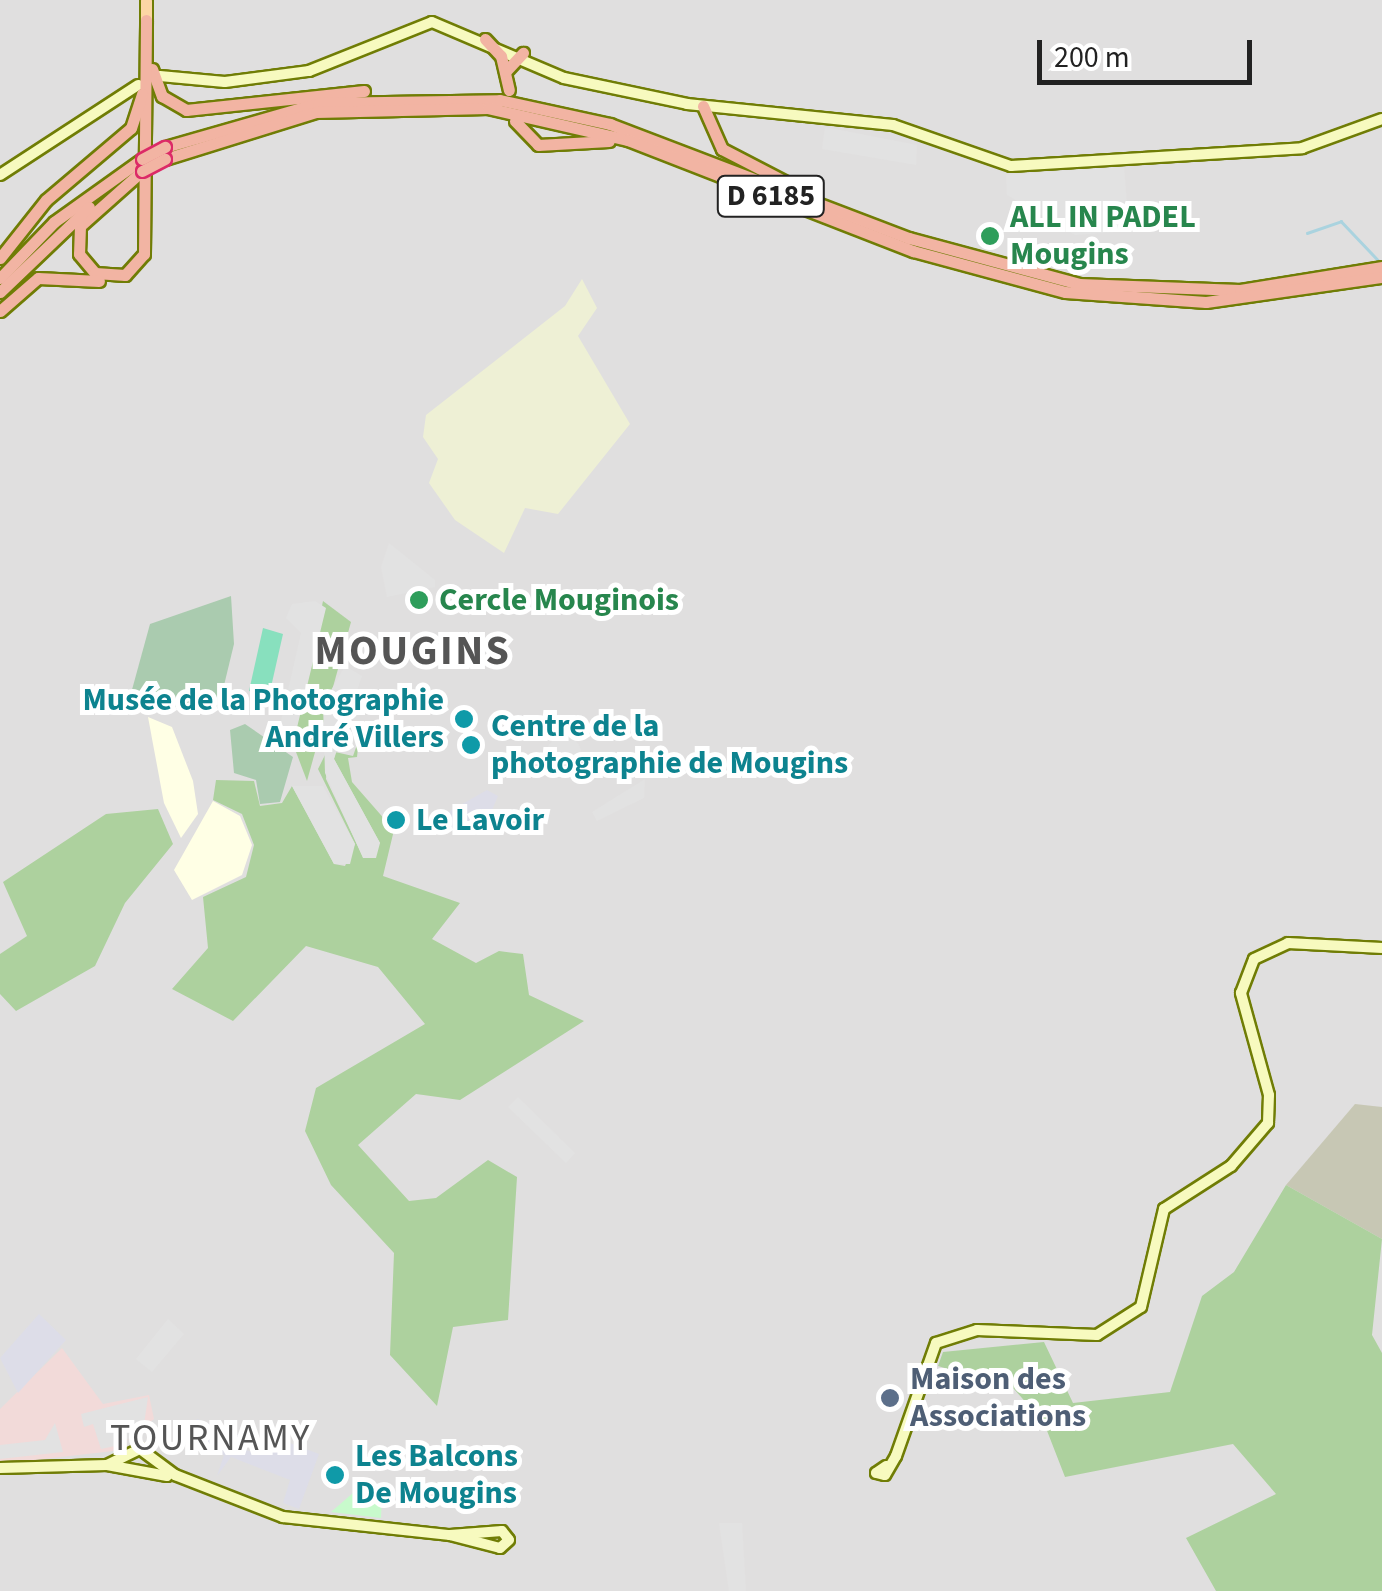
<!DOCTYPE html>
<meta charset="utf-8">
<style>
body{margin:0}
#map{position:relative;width:1382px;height:1591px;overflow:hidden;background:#f2efe9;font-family:"Source Sans 3",sans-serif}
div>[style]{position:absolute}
.residential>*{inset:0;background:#e0dfdf}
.commercial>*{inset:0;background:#f2dad9}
.education>*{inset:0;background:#ffffe5}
.construction>*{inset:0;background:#c7c7b4}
.farmland>*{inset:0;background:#eef0d5}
.forest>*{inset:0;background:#add19e}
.cemetery>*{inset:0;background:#aacbaf}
.park>*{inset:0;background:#c8facc}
.pitch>*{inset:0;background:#88e0be}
.parking>*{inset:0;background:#e2e2e2}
.round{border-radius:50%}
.plaza>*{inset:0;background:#dddde8}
.stream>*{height:2.5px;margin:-1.25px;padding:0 1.25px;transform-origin:1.25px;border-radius:1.25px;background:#aad3df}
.roads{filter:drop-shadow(2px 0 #707d05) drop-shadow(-2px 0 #707d05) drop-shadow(0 2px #707d05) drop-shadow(0 -2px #707d05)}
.secondary>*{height:10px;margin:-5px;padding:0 5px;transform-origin:5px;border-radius:5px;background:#f7fabf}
.primary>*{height:11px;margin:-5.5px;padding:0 5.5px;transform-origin:5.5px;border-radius:5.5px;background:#fcd6a4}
.trunk>*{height:11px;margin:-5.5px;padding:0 5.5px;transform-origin:5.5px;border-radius:5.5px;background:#f2b4a3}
.bridges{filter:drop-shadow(2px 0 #dc2a67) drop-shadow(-2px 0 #dc2a67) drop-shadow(0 2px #dc2a67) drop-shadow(0 -2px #dc2a67)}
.trunk-bridge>*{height:11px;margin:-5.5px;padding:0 5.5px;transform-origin:5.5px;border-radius:5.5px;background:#f2b4a3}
.dots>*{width:28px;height:28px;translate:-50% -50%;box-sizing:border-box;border:5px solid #fff;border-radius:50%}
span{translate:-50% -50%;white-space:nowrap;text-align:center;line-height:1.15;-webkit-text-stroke:10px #fff;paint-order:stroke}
.shield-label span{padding:2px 8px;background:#fff;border:2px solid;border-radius:8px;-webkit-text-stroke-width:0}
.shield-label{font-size:30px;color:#222;font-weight:700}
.leisure-label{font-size:32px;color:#27864d;font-weight:700}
.left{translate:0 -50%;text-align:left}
.culture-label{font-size:32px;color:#0d838f;font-weight:700}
.right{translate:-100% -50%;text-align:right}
.service-label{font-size:32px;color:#4e5e75;font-weight:700}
.quarter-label{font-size:38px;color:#555;letter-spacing:2.5px}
.district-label{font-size:42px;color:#555;font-weight:700;letter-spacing:2.5px}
.scale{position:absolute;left:1037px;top:40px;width:215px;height:45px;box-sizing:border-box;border:5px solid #222;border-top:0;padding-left:12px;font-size:30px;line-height:35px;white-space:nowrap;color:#222;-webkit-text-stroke:8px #fff;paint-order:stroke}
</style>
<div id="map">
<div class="residential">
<i style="clip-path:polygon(0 0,1382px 0,1382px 1591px,0 1591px)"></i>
</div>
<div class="commercial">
<i style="clip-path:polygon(62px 1348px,103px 1404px,149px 1395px,154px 1419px,113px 1451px,0 1464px,0 1409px)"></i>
</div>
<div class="education">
<i style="clip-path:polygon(148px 717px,172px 727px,193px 781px,198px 814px,181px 838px,164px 803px)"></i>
<i style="clip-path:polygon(213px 801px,240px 816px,252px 845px,242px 875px,192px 900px,174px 870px)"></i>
</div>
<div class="construction">
<i style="clip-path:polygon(1355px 1104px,1382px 1107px,1382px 1239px,1286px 1185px)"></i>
</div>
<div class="farmland">
<i style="clip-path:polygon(582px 279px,597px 308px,578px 336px,630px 424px,558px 514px,525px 508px,504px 553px,455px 520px,429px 483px,438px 459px,423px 437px,426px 415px,565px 306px)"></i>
</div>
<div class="forest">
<i style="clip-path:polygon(323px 601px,351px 622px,307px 781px,293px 744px)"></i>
<i style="clip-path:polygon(359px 739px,357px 757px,348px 758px,352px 782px,394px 830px,383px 876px,460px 903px,432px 939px,476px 963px,499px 951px,523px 954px,529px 995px,584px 1021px,460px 1100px,416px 1094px,358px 1145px,409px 1201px,436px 1198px,488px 1160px,517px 1177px,508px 1320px,453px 1327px,437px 1406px,390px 1355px,394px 1253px,331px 1185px,305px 1131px,316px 1088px,425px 1024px,378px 967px,306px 946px,233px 1021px,172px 989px,208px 948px,203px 897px,246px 877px,254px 845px,242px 814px,213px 800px,216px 780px,254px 781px,260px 806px,282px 803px,292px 786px,334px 864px,345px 866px,355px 844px,318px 769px,328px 749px,326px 779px,363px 857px,380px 843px,334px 759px,335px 752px,353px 756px)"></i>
<i style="clip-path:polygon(158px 809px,173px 844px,125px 903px,95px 966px,16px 1011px,0 994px,0 954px,27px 936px,3px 882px,106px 814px)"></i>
<i style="clip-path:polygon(1286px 1185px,1382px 1239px,1372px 1335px,1382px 1353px,1382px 1591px,1216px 1591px,1186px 1538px,1276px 1494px,1233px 1444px,1065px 1477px,1044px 1423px,1014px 1389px,938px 1366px,943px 1352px,1044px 1342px,1073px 1403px,1170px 1392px,1202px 1296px,1234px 1272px)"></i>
</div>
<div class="cemetery">
<i style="clip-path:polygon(231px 596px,234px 644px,219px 706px,150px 707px,130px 697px,150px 624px)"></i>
<i style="clip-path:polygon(245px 724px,293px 757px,280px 802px,260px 804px,256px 780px,234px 773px,230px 730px)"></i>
</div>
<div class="park">
<i style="clip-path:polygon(369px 1479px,382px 1495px,381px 1518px,331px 1512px)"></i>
</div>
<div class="pitch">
<i style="clip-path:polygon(263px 628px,283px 634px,269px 696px,249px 691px)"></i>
</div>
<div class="parking">
<i style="clip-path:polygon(825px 127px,917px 145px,916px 165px,822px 149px)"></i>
<i style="clip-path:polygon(1124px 166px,1129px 231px,1075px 235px,1007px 195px,1006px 175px)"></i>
<i style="clip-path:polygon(389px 543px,435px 580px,435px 587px,387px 597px,381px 567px)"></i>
<i style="clip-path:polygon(315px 601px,326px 608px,293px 744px,279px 730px,301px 633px,286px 618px,292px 604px)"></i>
<i style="clip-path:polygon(345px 666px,362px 676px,334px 759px,380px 843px,376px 858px,363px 858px,325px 773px,323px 704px)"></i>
<i class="round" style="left:547px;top:736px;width:34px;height:34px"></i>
<i style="clip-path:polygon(645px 779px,644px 798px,597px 821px,592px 812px)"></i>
<i style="clip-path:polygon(292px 786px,323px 786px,355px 844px,350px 864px,334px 864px)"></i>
<i style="clip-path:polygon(518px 1097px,575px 1153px,566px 1163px,508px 1107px)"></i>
<i style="clip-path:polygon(168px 1319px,184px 1334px,152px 1372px,136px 1359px)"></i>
<i style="clip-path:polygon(148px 1397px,143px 1431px,115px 1446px,101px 1449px,93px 1424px,84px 1427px,81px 1414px)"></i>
<i style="clip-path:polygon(55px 1423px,63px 1452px,0 1459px,0 1445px,45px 1440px)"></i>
<i style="clip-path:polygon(719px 1523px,742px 1523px,746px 1591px,729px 1591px)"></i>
</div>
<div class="plaza">
<i style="clip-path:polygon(487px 790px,498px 796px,483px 831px,425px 825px)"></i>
<i style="clip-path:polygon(39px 1314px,66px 1340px,18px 1393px,0 1358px)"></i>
<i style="clip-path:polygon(197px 1419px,242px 1436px,239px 1447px,254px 1453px,263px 1433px,319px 1454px,299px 1509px,283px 1503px,290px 1480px,231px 1457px,217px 1476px,224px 1455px,186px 1442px)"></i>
</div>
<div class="stream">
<i style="left:1307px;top:233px;width:36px;rotate:-19deg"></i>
<i style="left:1341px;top:221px;width:54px;rotate:46.5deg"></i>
</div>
<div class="roads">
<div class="secondary">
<i style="left:160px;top:76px;width:65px;rotate:5.3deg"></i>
<i style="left:225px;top:82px;width:85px;rotate:-7.5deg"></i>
<i style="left:309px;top:71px;width:132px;rotate:-21.7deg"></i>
<i style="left:432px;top:22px;width:143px;rotate:23deg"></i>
<i style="left:564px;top:78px;width:126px;rotate:11.9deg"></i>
<i style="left:687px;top:104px;width:207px;rotate:5.8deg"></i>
<i style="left:893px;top:125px;width:125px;rotate:19.2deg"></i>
<i style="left:1011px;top:166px;width:292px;rotate:-3.5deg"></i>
<i style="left:1302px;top:148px;width:85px;rotate:-19.9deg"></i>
<i style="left:0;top:175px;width:165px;rotate:-33.1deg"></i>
<i style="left:107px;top:1465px;width:37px;rotate:-26deg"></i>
<i style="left:140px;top:1449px;width:44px;rotate:36.6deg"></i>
<i style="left:175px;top:1475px;width:116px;rotate:21.3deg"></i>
<i style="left:283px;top:1517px;width:168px;rotate:6.2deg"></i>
<i style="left:450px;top:1535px;width:52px;rotate:-4.4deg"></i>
<i style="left:502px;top:1531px;width:11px;rotate:52deg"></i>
<i style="left:509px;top:1540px;width:12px;rotate:138deg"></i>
<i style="left:500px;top:1548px;width:52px;rotate:-165.4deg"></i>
<i style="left:886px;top:1466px;width:12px;rotate:145deg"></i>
<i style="left:876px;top:1473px;width:9px;rotate:13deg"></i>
<i style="left:885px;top:1475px;width:22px;rotate:-60deg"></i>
<i style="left:896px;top:1456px;width:120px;rotate:-70.5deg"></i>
<i style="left:936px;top:1343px;width:43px;rotate:-17.6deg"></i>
<i style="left:977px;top:1330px;width:120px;rotate:2.4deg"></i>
<i style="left:1097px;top:1335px;width:52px;rotate:-32.5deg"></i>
<i style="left:1141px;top:1307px;width:101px;rotate:-76.8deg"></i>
<i style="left:1164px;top:1209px;width:80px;rotate:-32.7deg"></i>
<i style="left:1231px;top:1166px;width:57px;rotate:-49.3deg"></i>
<i style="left:1268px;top:1123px;width:28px;rotate:-88deg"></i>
<i style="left:1269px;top:1095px;width:106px;rotate:-105.4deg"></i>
<i style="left:1241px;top:993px;width:36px;rotate:-69deg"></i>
<i style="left:1254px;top:959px;width:38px;rotate:-25deg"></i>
<i style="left:1288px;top:943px;width:94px;rotate:3deg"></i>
<i style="left:0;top:1468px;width:107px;rotate:-1.6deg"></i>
<i style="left:107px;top:1465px;width:61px;rotate:10.4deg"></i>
</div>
<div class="primary">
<i style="left:146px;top:20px;width:20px;rotate:-90deg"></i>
</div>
<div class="trunk">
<i style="left:485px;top:39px;width:23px;rotate:47deg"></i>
<i style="left:501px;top:56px;width:35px;rotate:77deg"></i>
<i style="left:152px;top:69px;width:29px;rotate:70deg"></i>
<i style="left:162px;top:96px;width:28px;rotate:30deg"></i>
<i style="left:186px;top:110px;width:179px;rotate:-6.1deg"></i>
<i style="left:506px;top:71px;width:25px;rotate:-47deg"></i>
<i style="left:703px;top:106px;width:47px;rotate:66.2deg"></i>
<i style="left:722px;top:149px;width:89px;rotate:27.4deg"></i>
<i style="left:515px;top:121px;width:33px;rotate:46deg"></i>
<i style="left:538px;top:145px;width:71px;rotate:-3.2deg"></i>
<i style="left:165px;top:147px;width:159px;rotate:-16deg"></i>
<i style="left:318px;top:103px;width:182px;rotate:-0.9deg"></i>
<i style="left:500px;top:100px;width:113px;rotate:12.3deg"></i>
<i style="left:610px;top:124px;width:320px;rotate:20.9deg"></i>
<i style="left:909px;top:238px;width:176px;rotate:15.1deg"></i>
<i style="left:1079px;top:284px;width:161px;rotate:2.1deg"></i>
<i style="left:1240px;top:290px;width:144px;rotate:-9.2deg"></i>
<i style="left:165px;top:159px;width:158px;rotate:-17.3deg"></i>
<i style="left:316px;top:112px;width:172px;rotate:-1.3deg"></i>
<i style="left:488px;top:108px;width:144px;rotate:12.9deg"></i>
<i style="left:628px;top:140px;width:306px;rotate:21.3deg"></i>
<i style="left:913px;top:251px;width:157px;rotate:15.1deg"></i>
<i style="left:1065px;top:292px;width:141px;rotate:4.1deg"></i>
<i style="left:1206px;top:302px;width:178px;rotate:-8.1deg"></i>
<i style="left:142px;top:171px;width:83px;rotate:138.4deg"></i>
<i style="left:80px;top:226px;width:28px;rotate:92deg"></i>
<i style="left:79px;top:254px;width:25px;rotate:50deg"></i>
<i style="left:95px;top:273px;width:30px;rotate:4deg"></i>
<i style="left:125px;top:275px;width:28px;rotate:-48deg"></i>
<i style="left:144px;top:254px;width:234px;rotate:-89.5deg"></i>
<i style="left:0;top:258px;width:74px;rotate:-51.6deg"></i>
<i style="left:46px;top:200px;width:111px;rotate:-40.3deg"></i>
<i style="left:131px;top:128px;width:36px;rotate:-72deg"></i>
<i style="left:0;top:278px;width:78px;rotate:-46deg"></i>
<i style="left:54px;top:222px;width:108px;rotate:-35.6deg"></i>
<i style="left:0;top:292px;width:123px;rotate:-43.7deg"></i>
<i style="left:0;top:311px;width:50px;rotate:-41deg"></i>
<i style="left:38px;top:278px;width:61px;rotate:2.8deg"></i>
</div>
</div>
<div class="bridges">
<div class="trunk-bridge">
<i style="left:142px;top:159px;width:26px;rotate:-28deg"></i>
<i style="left:142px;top:171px;width:26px;rotate:-28deg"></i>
</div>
</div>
<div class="dots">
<i style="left:990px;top:236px;background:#2e9e5b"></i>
<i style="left:419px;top:600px;background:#2e9e5b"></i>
<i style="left:464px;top:719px;background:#0f9aa8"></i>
<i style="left:471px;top:745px;background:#0f9aa8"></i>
<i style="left:396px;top:820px;background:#0f9aa8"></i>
<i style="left:890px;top:1398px;background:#5c6f8a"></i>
<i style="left:335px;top:1475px;background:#0f9aa8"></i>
</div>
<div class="shield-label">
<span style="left:771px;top:196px">D 6185</span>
</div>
<div class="leisure-label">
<span class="left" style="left:1010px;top:236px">ALL IN PADEL<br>Mougins</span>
<span class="left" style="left:439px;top:600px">Cercle Mouginois</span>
</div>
<div class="culture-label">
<span class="right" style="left:444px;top:719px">Musée de la Photographie<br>André Villers</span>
<span class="left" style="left:491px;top:745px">Centre de la<br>photographie de Mougins</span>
<span class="left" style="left:416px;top:820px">Le Lavoir</span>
<span class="left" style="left:355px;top:1475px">Les Balcons<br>De Mougins</span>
</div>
<div class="service-label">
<span class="left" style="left:910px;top:1398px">Maison des<br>Associations</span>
</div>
<div class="quarter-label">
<span style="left:211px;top:1439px">TOURNAMY</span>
</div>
<div class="district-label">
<span style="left:413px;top:651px">MOUGINS</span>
</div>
<div class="scale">200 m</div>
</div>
